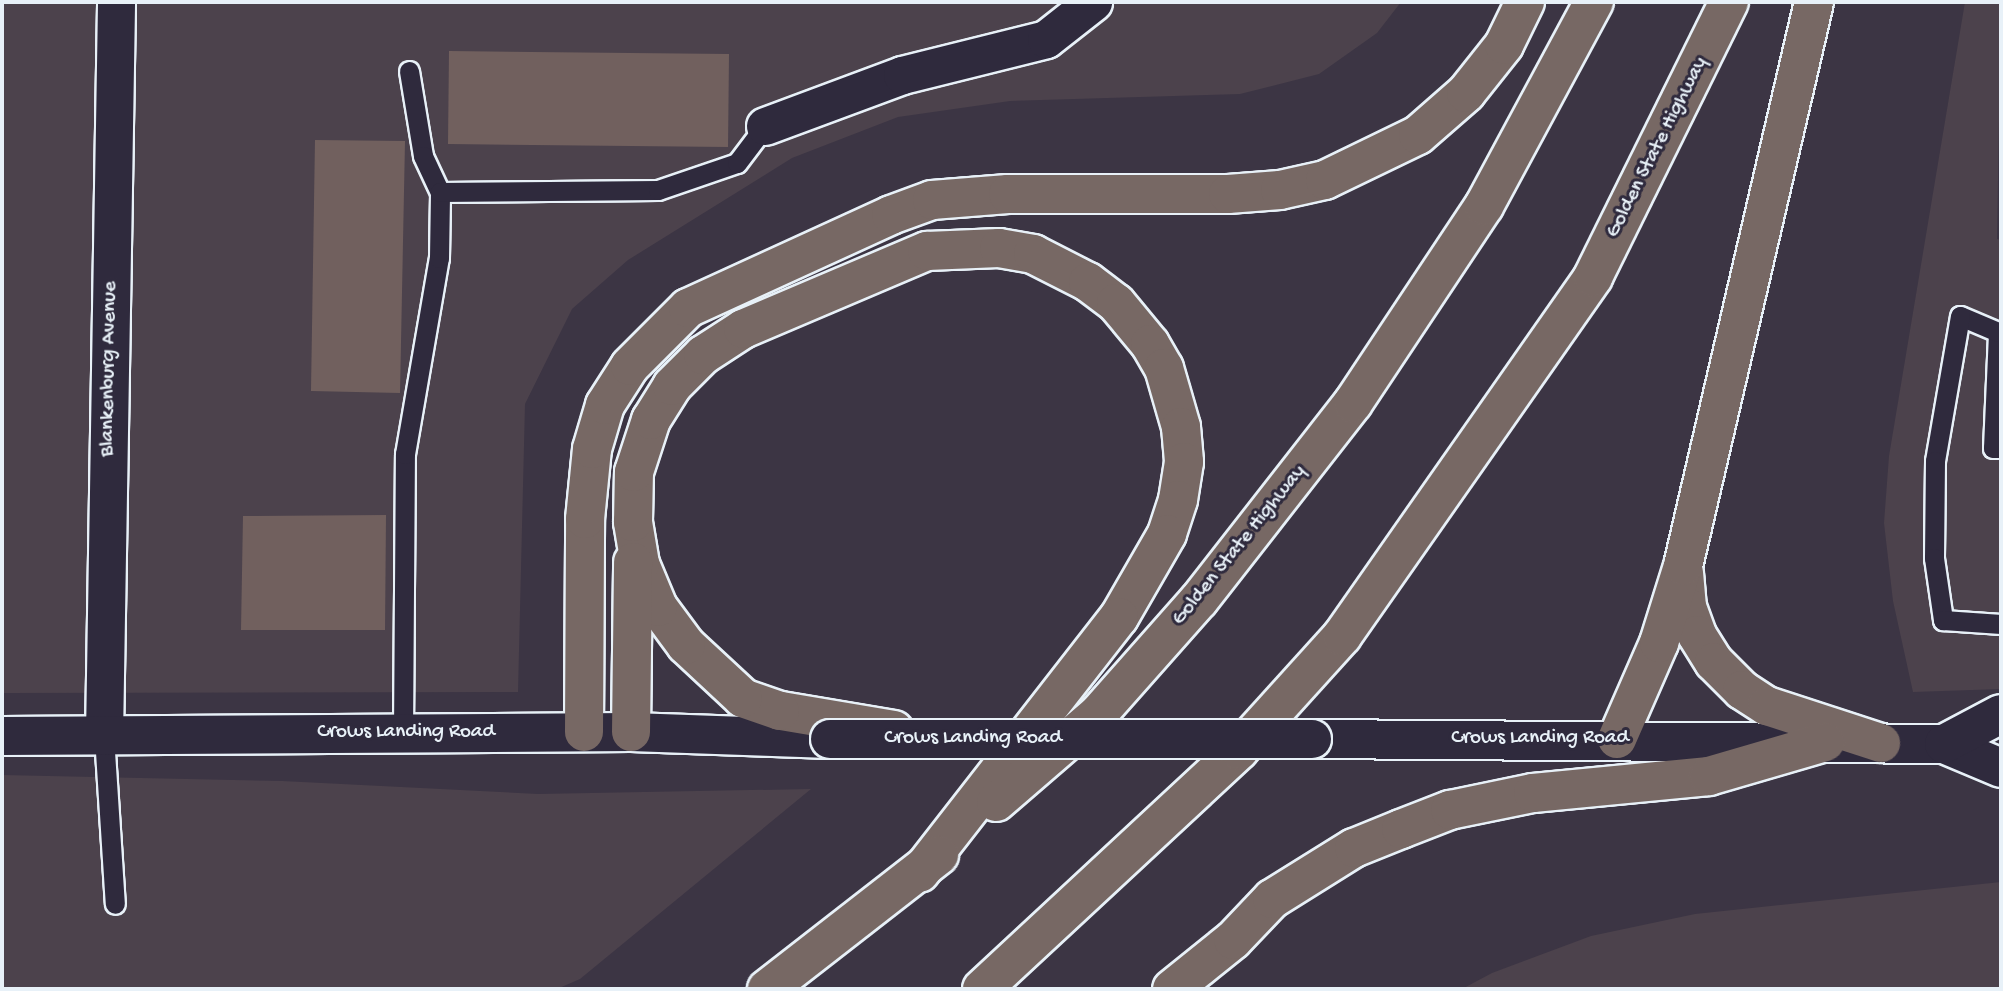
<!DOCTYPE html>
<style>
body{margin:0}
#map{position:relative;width:2003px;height:991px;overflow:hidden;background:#3c3544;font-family:"Gochi Hand",sans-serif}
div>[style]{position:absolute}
.built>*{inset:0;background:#4c424c}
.building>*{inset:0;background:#71605e}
.roads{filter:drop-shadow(2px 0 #e8f1f8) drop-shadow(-2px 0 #e8f1f8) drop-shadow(0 2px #e8f1f8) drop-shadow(0 -2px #e8f1f8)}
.lane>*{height:19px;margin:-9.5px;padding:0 9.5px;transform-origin:9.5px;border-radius:9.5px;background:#2f2a3d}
.street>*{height:37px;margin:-18.5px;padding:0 18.5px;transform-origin:18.5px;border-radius:18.5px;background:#2f2a3d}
.secondary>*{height:38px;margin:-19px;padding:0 19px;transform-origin:19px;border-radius:19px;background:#2f2a3d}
.highway>*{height:38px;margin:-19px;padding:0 19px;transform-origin:19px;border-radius:19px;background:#776864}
.bridges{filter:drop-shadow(2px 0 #e8f1f8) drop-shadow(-2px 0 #e8f1f8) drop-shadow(0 2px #e8f1f8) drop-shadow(0 -2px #e8f1f8)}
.secondary-bridge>*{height:38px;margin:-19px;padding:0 19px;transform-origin:19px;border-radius:19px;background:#2f2a3d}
span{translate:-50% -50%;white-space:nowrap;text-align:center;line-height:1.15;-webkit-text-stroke:6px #2f2a3d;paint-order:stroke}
.street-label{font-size:21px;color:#e8f1f8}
.frame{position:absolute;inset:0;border:4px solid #e8f1f8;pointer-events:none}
</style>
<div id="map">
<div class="built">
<i style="clip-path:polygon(2px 2px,1401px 2px,1377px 33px,1319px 74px,1240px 94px,1010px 101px,898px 117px,792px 158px,628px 260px,572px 309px,525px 404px,518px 692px,2px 693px)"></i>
<i style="clip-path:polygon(1965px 2px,2001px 2px,1997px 239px,2001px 240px,2001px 689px,1913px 692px,1893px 601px,1884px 523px,1889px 456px)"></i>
<i style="clip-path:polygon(2px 775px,282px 781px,538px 794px,811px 789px,580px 979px,557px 989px,2px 989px)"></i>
<i style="clip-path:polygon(2001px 882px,2001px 989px,1462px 989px,1492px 973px,1591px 936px,1695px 914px)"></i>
</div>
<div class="building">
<i style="clip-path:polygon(449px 51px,729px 54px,728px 147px,448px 144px)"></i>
<i style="clip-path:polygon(315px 140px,405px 141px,400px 393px,311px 391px)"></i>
<i style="clip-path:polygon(386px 515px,385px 630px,241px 630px,243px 516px)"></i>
</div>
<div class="roads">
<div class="lane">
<i style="left:409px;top:71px;width:86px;rotate:80.6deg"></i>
<i style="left:423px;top:156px;width:40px;rotate:65deg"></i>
<i style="left:2001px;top:448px;width:8px;rotate:180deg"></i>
<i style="left:1993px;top:448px;width:116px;rotate:-87.5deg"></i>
<i style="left:1998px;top:332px;width:41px;rotate:-157.2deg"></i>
<i style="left:1960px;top:316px;width:147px;rotate:99.8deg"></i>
<i style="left:1935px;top:461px;width:97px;rotate:90.6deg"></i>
<i style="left:1934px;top:558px;width:63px;rotate:81.7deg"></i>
<i style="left:1943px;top:620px;width:58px;rotate:3.9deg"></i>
<i style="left:403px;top:733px;width:279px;rotate:-89.6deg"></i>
<i style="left:405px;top:454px;width:199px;rotate:-80.2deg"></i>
<i style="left:439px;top:258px;width:66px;rotate:-89.1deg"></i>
<i style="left:440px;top:192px;width:218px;rotate:-0.5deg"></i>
<i style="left:658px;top:190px;width:83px;rotate:-18.9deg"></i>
<i style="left:737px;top:163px;width:46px;rotate:-52.9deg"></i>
<i style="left:104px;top:736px;width:168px;rotate:86.3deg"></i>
</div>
<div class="street">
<i style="left:765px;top:126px;width:146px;rotate:-20.4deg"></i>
<i style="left:902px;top:75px;width:148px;rotate:-14deg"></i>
<i style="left:1046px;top:39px;width:60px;rotate:-38.2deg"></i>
<i style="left:104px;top:736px;width:734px;rotate:-89.06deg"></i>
</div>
<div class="secondary">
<i style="left:2px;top:736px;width:629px;rotate:-0.36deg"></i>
<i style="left:631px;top:732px;width:199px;rotate:2deg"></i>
<i style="left:1312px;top:739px;width:632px;rotate:0.45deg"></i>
<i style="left:1944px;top:744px;width:62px;rotate:22.8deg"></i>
<i style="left:1944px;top:744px;width:64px;rotate:-27.8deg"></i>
</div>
<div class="highway">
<i style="left:1684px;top:573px;width:34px;rotate:85deg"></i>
<i style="left:1687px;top:607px;width:30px;rotate:70deg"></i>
<i style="left:1697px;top:635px;width:32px;rotate:58deg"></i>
<i style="left:1714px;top:662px;width:40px;rotate:45deg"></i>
<i style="left:1742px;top:690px;width:30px;rotate:33deg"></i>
<i style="left:1767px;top:706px;width:120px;rotate:18deg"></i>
<i style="left:894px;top:730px;width:116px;rotate:-170.5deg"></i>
<i style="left:780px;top:711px;width:39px;rotate:-161deg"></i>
<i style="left:743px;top:698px;width:78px;rotate:-137.1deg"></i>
<i style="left:686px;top:645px;width:47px;rotate:-126.4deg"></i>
<i style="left:658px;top:607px;width:47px;rotate:-112.7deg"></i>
<i style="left:640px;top:564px;width:43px;rotate:-99.5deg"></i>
<i style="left:633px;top:522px;width:50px;rotate:-88.9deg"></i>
<i style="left:634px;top:472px;width:55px;rotate:-71.9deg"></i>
<i style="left:651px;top:420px;width:40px;rotate:-58deg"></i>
<i style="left:672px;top:386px;width:44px;rotate:-45deg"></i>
<i style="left:703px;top:355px;width:48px;rotate:-33deg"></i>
<i style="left:743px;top:329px;width:200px;rotate:-23deg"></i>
<i style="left:927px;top:251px;width:72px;rotate:-2.4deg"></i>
<i style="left:999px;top:248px;width:35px;rotate:10deg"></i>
<i style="left:1033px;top:254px;width:62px;rotate:27deg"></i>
<i style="left:1088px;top:282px;width:35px;rotate:37deg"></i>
<i style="left:1116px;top:303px;width:53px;rotate:50.3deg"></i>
<i style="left:1150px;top:344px;width:28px;rotate:60deg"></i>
<i style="left:1164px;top:368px;width:61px;rotate:73.9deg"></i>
<i style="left:1181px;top:427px;width:35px;rotate:85deg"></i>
<i style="left:1184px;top:462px;width:38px;rotate:99deg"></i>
<i style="left:1178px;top:500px;width:36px;rotate:108deg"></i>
<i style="left:1167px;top:534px;width:96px;rotate:120deg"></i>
<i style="left:1119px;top:617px;width:324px;rotate:127.9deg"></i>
<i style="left:584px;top:732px;width:213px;rotate:-89.7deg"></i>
<i style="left:585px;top:519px;width:70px;rotate:-84.3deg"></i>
<i style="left:592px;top:449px;width:46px;rotate:-73.5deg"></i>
<i style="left:605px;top:405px;width:46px;rotate:-57.3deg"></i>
<i style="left:630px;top:366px;width:82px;rotate:-45deg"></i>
<i style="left:688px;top:308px;width:223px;rotate:-24.6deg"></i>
<i style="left:891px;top:215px;width:44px;rotate:-20.1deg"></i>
<i style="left:932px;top:200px;width:76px;rotate:-4.5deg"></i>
<i style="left:1008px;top:194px;width:220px"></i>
<i style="left:1228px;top:194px;width:52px;rotate:-4.4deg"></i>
<i style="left:1280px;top:190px;width:46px;rotate:-12.5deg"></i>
<i style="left:1325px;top:180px;width:103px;rotate:-25.8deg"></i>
<i style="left:1418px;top:135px;width:64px;rotate:-41.2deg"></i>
<i style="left:1466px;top:93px;width:61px;rotate:-51.6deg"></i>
<i style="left:1504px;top:45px;width:48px;rotate:-64deg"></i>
<i style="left:631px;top:732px;width:170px;rotate:-89.3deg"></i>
<i style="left:1617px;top:739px;width:105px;rotate:-66.4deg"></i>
<i style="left:1659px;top:643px;width:81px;rotate:-72.7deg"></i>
<i style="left:1683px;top:566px;width:579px;rotate:-76.92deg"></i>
<i style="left:996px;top:802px;width:135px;rotate:-40.8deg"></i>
<i style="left:1098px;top:714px;width:152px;rotate:-48.5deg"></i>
<i style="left:1199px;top:600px;width:250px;rotate:-52deg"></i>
<i style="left:1353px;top:403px;width:237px;rotate:-56.4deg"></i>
<i style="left:1484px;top:206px;width:232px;rotate:-61.7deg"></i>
<i style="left:767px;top:989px;width:218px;rotate:-37.9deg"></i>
<i style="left:982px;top:989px;width:351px;rotate:-42.9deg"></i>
<i style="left:1239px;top:750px;width:154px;rotate:-47.9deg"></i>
<i style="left:1342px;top:636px;width:438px;rotate:-55deg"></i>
<i style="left:1593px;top:277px;width:307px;rotate:-63.7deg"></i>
<i style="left:1172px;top:989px;width:78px;rotate:-38.8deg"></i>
<i style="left:1233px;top:940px;width:57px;rotate:-46.4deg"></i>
<i style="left:1272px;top:899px;width:97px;rotate:-31.9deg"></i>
<i style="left:1354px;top:848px;width:51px;rotate:-22deg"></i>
<i style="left:1401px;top:829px;width:53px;rotate:-21.2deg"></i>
<i style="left:1450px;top:810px;width:85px;rotate:-11.6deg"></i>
<i style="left:1533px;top:793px;width:177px;rotate:-5.5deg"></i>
<i style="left:1709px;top:776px;width:121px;rotate:-16.3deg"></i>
</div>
</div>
<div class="bridges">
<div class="secondary-bridge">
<i style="left:830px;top:739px;width:482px"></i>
</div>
</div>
<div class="street-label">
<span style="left:1658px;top:148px;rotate:-63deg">Golden State Highway</span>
<span style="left:110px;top:369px;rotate:-89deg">Blankenburg Avenue</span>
<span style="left:1240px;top:546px;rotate:-51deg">Golden State Highway</span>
<span style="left:406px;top:733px">Crows Landing Road</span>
<span style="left:973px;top:739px">Crows Landing Road</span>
<span style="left:1540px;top:739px">Crows Landing Road</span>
</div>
<div class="frame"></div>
</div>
